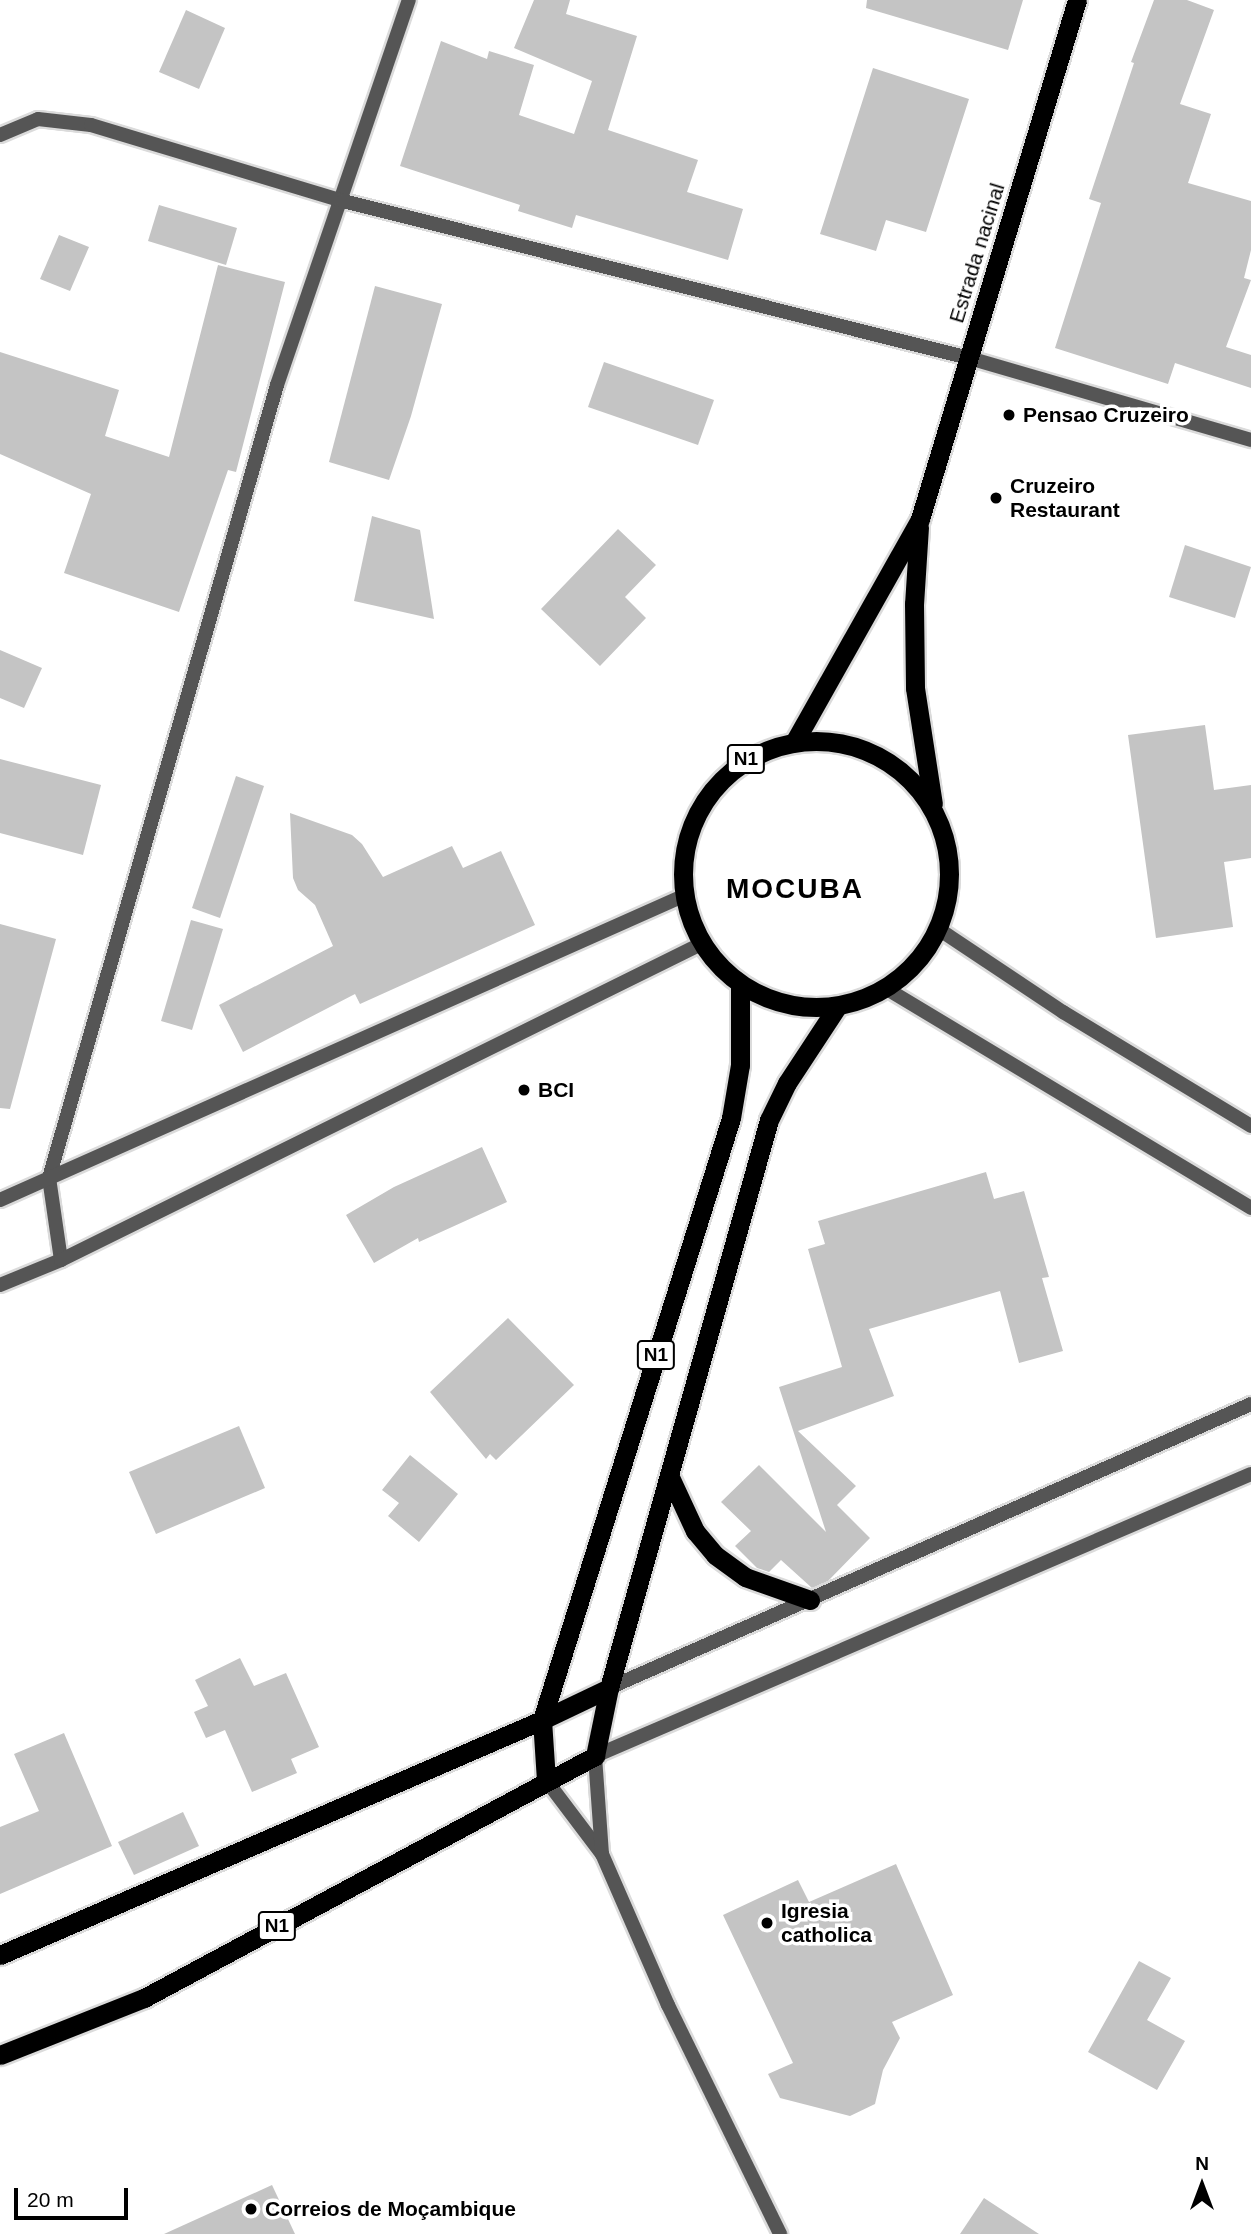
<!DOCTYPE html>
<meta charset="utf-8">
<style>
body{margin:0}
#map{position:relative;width:1251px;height:2234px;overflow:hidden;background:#fff;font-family:Arial,sans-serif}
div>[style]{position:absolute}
.building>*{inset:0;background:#c4c4c4}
.roads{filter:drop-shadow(2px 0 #dbdbdb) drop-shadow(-2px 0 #dbdbdb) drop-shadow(0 2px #dbdbdb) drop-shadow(0 -2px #dbdbdb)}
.minor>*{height:14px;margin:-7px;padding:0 7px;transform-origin:7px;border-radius:7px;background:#555}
.tertiary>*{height:14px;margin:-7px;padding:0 7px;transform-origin:7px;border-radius:7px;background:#555}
.trunk>*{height:19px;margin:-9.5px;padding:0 9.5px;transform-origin:9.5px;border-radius:9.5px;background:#000}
.trunk>.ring{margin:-9.5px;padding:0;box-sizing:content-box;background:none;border:19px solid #000;border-radius:50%}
.dots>*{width:19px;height:19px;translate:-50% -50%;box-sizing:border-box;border:4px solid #fff;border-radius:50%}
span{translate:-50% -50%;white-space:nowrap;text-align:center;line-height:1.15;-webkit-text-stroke:7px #fff;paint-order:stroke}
.shield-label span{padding:2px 5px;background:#fff;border:2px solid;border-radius:5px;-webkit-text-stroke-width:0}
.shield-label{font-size:19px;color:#000;font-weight:700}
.street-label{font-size:21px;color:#000}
.poi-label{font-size:21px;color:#000;font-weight:700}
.left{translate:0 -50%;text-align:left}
.district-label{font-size:28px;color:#000;font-weight:700;letter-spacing:2px}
.north{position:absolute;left:1167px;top:2150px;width:70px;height:70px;-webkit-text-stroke:5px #fff;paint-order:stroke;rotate:0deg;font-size:19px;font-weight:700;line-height:28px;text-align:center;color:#000}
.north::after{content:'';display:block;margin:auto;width:24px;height:32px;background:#000;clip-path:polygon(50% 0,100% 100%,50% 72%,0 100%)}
.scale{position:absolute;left:14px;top:2188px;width:114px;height:32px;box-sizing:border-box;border:4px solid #000;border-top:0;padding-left:9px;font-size:21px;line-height:24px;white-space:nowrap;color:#000;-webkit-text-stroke:5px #fff;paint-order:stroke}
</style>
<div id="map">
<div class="building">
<i style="clip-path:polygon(534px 0,570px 0,566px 14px,637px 36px,608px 130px,698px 160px,687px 192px,743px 209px,728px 260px,576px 215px,572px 228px,518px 211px,520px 205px,400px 166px,441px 41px,487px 59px,489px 51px,534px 65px,519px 115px,574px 134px,592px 81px,514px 48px)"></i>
<i style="clip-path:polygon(867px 0,1023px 0,1008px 50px,866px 8px)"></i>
<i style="clip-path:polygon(1154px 0,1187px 0,1214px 10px,1180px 104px,1211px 114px,1188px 183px,1251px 201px,1251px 250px,1244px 278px,1251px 280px,1226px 347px,1251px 355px,1251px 388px,1175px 363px,1168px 384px,1055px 348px,1101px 203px,1089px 199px,1134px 63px,1131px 62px)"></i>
<i style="clip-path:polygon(186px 10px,225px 28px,199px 89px,159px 72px)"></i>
<i style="clip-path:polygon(873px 68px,969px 99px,926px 232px,886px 220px,876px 251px,820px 234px)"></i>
<i style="clip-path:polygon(159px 205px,237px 228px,226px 265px,148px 241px)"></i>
<i style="clip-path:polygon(59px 235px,89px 247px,70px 291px,40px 279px)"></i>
<i style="clip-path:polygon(218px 265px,285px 282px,236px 472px,228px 470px,179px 612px,64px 573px,91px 494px,0 454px,0 352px,119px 390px,105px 436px,169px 457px)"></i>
<i style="clip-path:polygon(375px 286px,442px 304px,411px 416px,389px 480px,329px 462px)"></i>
<i style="clip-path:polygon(604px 362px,714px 400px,698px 445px,588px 407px)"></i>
<i style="clip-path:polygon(372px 516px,420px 530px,434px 619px,354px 601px)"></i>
<i style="clip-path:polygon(618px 529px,656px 565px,625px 597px,646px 618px,600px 666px,541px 609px)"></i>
<i style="clip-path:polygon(1185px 545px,1251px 567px,1235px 618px,1169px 597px)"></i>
<i style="clip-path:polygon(0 650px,42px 668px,24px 708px,0 698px)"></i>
<i style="clip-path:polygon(1205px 725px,1214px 790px,1251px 785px,1251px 858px,1224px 862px,1233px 927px,1156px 938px,1128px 735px)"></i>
<i style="clip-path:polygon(0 759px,101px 785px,83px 855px,0 833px)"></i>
<i style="clip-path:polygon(236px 776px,264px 786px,220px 918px,192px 908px)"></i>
<i style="clip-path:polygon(290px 813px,352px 835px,362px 844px,383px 877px,452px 846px,463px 868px,501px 851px,535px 925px,360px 1004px,355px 994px,243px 1052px,219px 1005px,333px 946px,315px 905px,298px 890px,293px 878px)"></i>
<i style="clip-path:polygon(191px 920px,223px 929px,192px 1030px,161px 1021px)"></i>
<i style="clip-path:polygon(0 924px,56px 939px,10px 1109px,0 1108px)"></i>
<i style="clip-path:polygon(482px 1147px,507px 1202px,419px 1242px,418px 1238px,374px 1263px,346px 1215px,394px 1187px)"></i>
<i style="clip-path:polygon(986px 1172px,994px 1199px,1024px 1191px,1049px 1277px,1042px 1278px,1063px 1351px,1019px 1363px,1000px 1291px,869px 1329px,894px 1396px,798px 1431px,856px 1486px,837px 1505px,870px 1538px,828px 1581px,812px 1588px,781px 1560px,769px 1572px,757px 1568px,735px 1546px,751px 1531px,721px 1502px,759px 1465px,826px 1532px,779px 1387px,842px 1367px,808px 1249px,825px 1244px,818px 1221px)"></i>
<i style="clip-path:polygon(508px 1318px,574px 1385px,496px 1460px,490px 1454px,486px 1459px,430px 1392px)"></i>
<i style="clip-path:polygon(239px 1426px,265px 1488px,156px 1534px,129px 1472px)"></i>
<i style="clip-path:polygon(410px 1455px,458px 1494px,419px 1542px,388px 1516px,399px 1503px,382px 1490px)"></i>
<i style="clip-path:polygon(240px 1658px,254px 1686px,286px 1673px,319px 1747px,291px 1759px,297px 1773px,252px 1792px,225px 1730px,206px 1738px,194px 1712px,208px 1706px,195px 1680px)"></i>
<i style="clip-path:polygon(64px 1733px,112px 1846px,0 1894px,0 1827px,39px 1811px,14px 1754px)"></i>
<i style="clip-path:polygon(183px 1812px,199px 1846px,134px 1875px,118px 1842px)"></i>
<i style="clip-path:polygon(896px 1864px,953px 1995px,892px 2022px,900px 2038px,883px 2070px,875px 2104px,850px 2116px,780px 2098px,768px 2074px,793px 2063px,723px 1915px,798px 1880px,809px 1902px)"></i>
<i style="clip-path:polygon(1139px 1961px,1171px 1978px,1147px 2020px,1185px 2041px,1157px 2090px,1088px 2052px)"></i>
<i style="clip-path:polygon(272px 2185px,295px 2234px,164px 2234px)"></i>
<i style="clip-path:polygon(984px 2198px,1039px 2234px,960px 2234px)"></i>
</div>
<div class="roads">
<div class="minor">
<i style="left:969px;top:358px;width:294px;rotate:16.2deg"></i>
<i style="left:61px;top:1260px;width:83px;rotate:-98.3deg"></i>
<i style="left:49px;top:1178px;width:825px;rotate:-73.96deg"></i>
<i style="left:277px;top:385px;width:407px;rotate:-71.1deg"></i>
</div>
<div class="tertiary">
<i style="left:0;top:135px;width:41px;rotate:-22.8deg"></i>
<i style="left:38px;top:119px;width:53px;rotate:6.5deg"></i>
<i style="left:91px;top:125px;width:263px;rotate:16.8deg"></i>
<i style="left:343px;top:201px;width:645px;rotate:14.08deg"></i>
<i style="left:940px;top:930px;width:148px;rotate:33.7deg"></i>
<i style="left:1063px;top:1012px;width:220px;rotate:31.2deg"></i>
<i style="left:887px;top:989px;width:425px;rotate:31deg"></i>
<i style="left:0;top:1200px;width:748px;rotate:-23.99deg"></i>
<i style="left:0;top:1285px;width:66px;rotate:-22.3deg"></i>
<i style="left:61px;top:1260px;width:714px;rotate:-26.28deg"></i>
<i style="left:609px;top:1688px;width:702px;rotate:-23.86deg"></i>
<i style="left:546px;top:1780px;width:93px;rotate:52.9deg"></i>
<i style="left:602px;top:1854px;width:165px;rotate:66.4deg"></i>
<i style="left:668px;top:2005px;width:255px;rotate:63.9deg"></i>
<i style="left:602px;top:1854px;width:98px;rotate:-94.1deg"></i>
<i style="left:595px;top:1756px;width:714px;rotate:-23.26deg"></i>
</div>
<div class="trunk">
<i style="left:919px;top:527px;width:77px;rotate:93.7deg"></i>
<i style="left:914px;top:604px;width:84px;rotate:89.3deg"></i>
<i style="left:915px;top:688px;width:117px;rotate:81.2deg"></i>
<i class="ring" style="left:683px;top:741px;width:247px;height:247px"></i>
<i style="left:795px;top:741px;width:255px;rotate:-60.6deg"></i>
<i style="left:920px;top:519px;width:542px;rotate:-73.17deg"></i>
<i style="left:669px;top:1475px;width:62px;rotate:65.1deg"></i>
<i style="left:695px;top:1531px;width:31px;rotate:50deg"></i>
<i style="left:715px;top:1555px;width:37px;rotate:36deg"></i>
<i style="left:745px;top:1577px;width:69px;rotate:19.5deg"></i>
<i style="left:546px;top:1780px;width:60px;rotate:-93.8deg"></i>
<i style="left:542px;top:1720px;width:631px;rotate:-72.57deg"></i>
<i style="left:731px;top:1118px;width:54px;rotate:-80.4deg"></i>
<i style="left:740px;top:1065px;width:80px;rotate:-90deg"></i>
<i style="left:0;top:1955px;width:591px;rotate:-23.44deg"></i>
<i style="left:542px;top:1720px;width:74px;rotate:-25.5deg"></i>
<i style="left:0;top:2055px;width:155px;rotate:-21.6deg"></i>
<i style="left:144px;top:1998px;width:512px;rotate:-28.22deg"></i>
<i style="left:595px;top:1756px;width:69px;rotate:-78.4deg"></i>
<i style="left:609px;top:1688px;width:590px;rotate:-74.27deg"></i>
<i style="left:769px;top:1120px;width:41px;rotate:-64.1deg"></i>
<i style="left:787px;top:1083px;width:91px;rotate:-56.7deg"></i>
</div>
</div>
<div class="dots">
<i style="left:1009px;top:415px;background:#000"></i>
<i style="left:996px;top:498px;background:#000"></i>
<i style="left:524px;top:1090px;background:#000"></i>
<i style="left:767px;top:1923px;background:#000"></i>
<i style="left:251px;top:2209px;background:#000"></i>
</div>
<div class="shield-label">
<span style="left:746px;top:759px">N1</span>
<span style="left:656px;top:1355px">N1</span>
<span style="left:277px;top:1926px">N1</span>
</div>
<div class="street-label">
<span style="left:977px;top:253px;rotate:-73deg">Estrada nacinal</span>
</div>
<div class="poi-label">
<span class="left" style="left:1023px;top:415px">Pensao Cruzeiro</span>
<span class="left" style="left:1010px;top:498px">Cruzeiro<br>Restaurant</span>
<span class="left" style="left:538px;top:1090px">BCI</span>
<span class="left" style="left:781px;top:1923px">Igresia<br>catholica</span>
<span class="left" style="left:265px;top:2209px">Correios de Moçambique</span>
</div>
<div class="district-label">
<span style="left:795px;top:889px">MOCUBA</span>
</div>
<div class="north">N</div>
<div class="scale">20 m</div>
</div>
